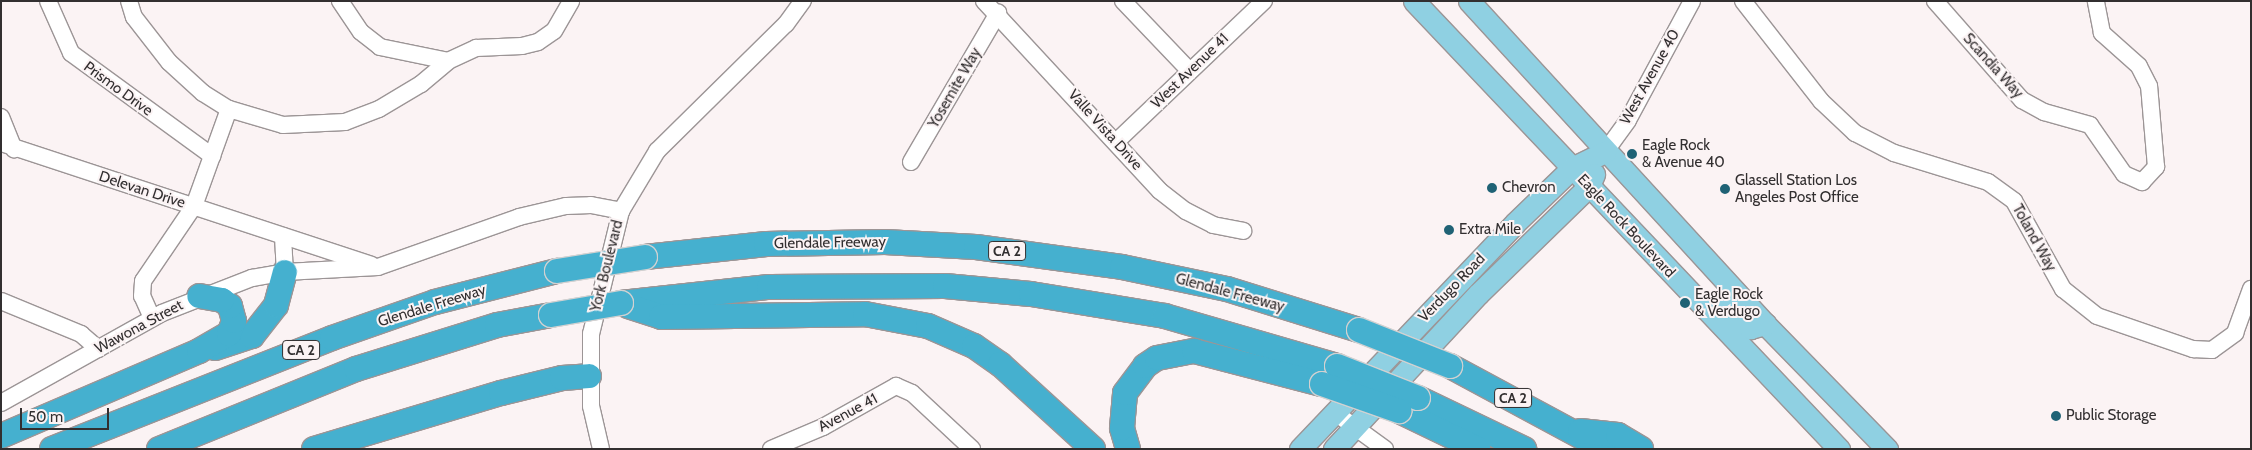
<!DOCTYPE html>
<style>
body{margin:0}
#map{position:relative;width:2252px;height:450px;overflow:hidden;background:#fbf3f4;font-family:Cabin,sans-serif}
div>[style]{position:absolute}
.roads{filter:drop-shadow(1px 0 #9c9596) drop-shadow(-1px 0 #9c9596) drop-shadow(0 1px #9c9596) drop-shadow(0 -1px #9c9596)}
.minor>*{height:16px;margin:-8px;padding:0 8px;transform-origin:8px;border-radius:8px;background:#fff}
.major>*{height:21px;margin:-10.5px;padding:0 10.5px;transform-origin:10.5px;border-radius:10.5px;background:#8fd0e2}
.highway>*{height:24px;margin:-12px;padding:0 12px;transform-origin:12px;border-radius:12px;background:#45b0cf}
.bridges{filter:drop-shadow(1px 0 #d2d1d1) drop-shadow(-1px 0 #d2d1d1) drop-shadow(0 1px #d2d1d1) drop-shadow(0 -1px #d2d1d1)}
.highway-bridge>*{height:24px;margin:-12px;padding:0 12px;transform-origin:12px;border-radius:12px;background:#45b0cf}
.dots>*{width:14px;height:14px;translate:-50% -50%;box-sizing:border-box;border:2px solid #fbf3f4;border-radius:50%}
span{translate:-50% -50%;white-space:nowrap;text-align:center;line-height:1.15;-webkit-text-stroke:4px #fbf3f4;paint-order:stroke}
.shield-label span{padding:1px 4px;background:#fbf3f4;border:1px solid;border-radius:4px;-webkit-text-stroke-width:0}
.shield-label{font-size:14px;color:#322f30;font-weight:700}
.street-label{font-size:15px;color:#322f30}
.poi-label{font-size:15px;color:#322f30}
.left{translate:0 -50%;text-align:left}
.frame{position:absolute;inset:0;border:2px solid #322f30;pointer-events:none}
.scale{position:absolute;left:20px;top:408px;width:89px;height:22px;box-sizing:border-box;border:2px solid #322f30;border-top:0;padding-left:6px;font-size:15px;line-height:18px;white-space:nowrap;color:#322f30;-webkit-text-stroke:4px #fbf3f4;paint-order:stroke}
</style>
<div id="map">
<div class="roads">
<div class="minor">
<i style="left:48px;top:1px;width:57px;rotate:66.1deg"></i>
<i style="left:71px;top:53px;width:175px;rotate:36.1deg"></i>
<i style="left:129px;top:1px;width:17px;rotate:73deg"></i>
<i style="left:134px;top:17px;width:57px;rotate:52.1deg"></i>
<i style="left:169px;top:62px;width:46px;rotate:42.4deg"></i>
<i style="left:203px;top:93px;width:31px;rotate:32deg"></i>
<i style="left:340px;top:1px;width:37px;rotate:56deg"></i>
<i style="left:361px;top:32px;width:24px;rotate:38deg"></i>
<i style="left:380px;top:47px;width:69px;rotate:11.6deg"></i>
<i style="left:984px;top:1px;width:259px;rotate:47.2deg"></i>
<i style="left:1160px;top:191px;width:33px;rotate:38deg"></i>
<i style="left:1186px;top:211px;width:30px;rotate:27deg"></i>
<i style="left:1213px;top:225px;width:31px;rotate:11deg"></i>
<i style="left:1123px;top:1px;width:95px;rotate:46.3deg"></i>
<i style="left:1743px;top:1px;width:127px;rotate:52deg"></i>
<i style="left:1821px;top:101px;width:47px;rotate:43.3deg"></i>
<i style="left:1855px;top:133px;width:44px;rotate:27.1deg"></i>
<i style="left:1894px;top:153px;width:98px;rotate:17.1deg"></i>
<i style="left:1988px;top:182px;width:32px;rotate:36deg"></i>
<i style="left:2014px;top:201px;width:101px;rotate:60.9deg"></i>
<i style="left:2063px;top:289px;width:43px;rotate:38.5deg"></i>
<i style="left:2097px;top:316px;width:102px;rotate:19deg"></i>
<i style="left:2193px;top:349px;width:19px;rotate:3deg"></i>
<i style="left:2212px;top:350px;width:29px;rotate:-36deg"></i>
<i style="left:2235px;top:333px;width:47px;rotate:-70deg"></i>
<i style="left:1935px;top:1px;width:132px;rotate:48.7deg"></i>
<i style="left:2022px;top:100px;width:25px;rotate:29deg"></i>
<i style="left:2044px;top:112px;width:48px;rotate:15.8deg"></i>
<i style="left:2090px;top:125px;width:60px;rotate:55.2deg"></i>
<i style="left:2124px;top:174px;width:20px;rotate:24deg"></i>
<i style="left:2142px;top:182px;width:21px;rotate:-47deg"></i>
<i style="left:2156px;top:167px;width:81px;rotate:-94.9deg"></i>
<i style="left:2149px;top:86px;width:22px;rotate:-117deg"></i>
<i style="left:2139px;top:66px;width:50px;rotate:-138.3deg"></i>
<i style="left:2102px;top:33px;width:33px;rotate:-101deg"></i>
<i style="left:1px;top:117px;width:35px;rotate:68deg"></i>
<i style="left:1117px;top:141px;width:203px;rotate:-43.6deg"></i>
<i style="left:1px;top:143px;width:390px;rotate:18.2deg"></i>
<i style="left:1605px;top:152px;width:39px;rotate:-54deg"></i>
<i style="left:1628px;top:120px;width:135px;rotate:-61.7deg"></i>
<i style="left:911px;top:162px;width:173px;rotate:-59.7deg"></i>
<i style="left:283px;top:236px;width:36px;rotate:87deg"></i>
<i style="left:1px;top:301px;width:87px;rotate:22.4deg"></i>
<i style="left:81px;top:334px;width:23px;rotate:41deg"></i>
<i style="left:152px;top:318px;width:24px;rotate:-114deg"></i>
<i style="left:142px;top:296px;width:15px;rotate:-86deg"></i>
<i style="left:143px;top:281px;width:91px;rotate:-55.8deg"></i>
<i style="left:194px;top:206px;width:103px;rotate:-70.2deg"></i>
<i style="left:229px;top:109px;width:56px;rotate:16.5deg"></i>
<i style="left:283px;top:125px;width:62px;rotate:-2.8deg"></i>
<i style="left:345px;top:122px;width:36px;rotate:-21deg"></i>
<i style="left:379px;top:109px;width:49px;rotate:-30.8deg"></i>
<i style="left:421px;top:84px;width:35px;rotate:-40deg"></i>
<i style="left:448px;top:61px;width:31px;rotate:-25deg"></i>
<i style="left:476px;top:48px;width:46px;rotate:-2.5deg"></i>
<i style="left:522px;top:46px;width:16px;rotate:-14deg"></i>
<i style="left:538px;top:42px;width:19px;rotate:-35deg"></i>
<i style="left:554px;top:31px;width:34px;rotate:-60deg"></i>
<i style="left:1px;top:403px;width:184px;rotate:-29.2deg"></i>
<i style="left:162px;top:313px;width:97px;rotate:-21.3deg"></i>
<i style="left:252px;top:278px;width:34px;rotate:-10deg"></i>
<i style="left:285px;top:272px;width:93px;rotate:-3.1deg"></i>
<i style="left:378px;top:267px;width:150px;rotate:-19.5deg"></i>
<i style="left:519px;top:217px;width:48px;rotate:-13.2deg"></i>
<i style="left:566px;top:206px;width:25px;rotate:-2deg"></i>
<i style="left:591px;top:205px;width:31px;rotate:11deg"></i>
<i style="left:1334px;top:412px;width:63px;rotate:36deg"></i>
<i style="left:601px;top:449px;width:44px;rotate:-103.1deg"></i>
<i style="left:591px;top:406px;width:72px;rotate:-90deg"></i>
<i style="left:591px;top:334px;width:127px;rotate:-76.3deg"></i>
<i style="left:621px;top:211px;width:70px;rotate:-59deg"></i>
<i style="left:657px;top:151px;width:181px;rotate:-44.6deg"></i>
<i style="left:786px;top:24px;width:29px;rotate:-54deg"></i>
<i style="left:771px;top:449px;width:56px;rotate:-22.9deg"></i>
<i style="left:823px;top:427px;width:84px;rotate:-29.3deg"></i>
<i style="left:896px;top:386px;width:17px;rotate:24deg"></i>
<i style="left:912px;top:393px;width:82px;rotate:43deg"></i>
</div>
<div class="major">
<i style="left:1414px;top:1px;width:618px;rotate:46.51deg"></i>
<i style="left:1469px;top:1px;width:438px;rotate:47.5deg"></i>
<i style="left:1765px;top:324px;width:175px;rotate:45.7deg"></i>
<i style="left:1704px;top:308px;width:20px;rotate:-24deg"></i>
<i style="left:1722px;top:300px;width:40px;rotate:45deg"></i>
<i style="left:1750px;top:328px;width:16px;rotate:-15deg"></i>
<i style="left:1300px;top:449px;width:312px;rotate:-46.4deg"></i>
<i style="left:1515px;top:223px;width:79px;rotate:-44deg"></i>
<i style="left:1572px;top:168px;width:37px;rotate:-26deg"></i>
<i style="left:1334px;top:449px;width:212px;rotate:-47.1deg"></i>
<i style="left:1478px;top:294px;width:155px;rotate:-44.2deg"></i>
<i style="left:1589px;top:186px;width:13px;rotate:-67deg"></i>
</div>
<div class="highway">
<i style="left:645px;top:257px;width:122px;rotate:-6.1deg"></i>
<i style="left:766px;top:244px;width:119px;rotate:-1deg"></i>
<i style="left:885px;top:242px;width:91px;rotate:3.1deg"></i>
<i style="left:976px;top:247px;width:147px;rotate:7.8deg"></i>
<i style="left:1122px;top:267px;width:107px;rotate:11.8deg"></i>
<i style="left:1227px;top:289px;width:138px;rotate:17.3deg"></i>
<i style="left:621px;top:303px;width:149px;rotate:-6.2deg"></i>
<i style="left:769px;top:287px;width:176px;rotate:-0.3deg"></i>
<i style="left:945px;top:286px;width:86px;rotate:5.3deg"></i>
<i style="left:1031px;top:294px;width:136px;rotate:9.3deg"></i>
<i style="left:1165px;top:316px;width:179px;rotate:16.2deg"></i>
<i style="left:628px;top:306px;width:35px;rotate:18deg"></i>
<i style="left:661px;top:317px;width:204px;rotate:-0.8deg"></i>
<i style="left:865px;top:314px;width:64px;rotate:10.8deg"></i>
<i style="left:928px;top:326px;width:50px;rotate:23.5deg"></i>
<i style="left:974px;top:346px;width:32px;rotate:35deg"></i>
<i style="left:1000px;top:364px;width:126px;rotate:42.4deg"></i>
<i style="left:215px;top:348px;width:39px;rotate:-18deg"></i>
<i style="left:252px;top:336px;width:39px;rotate:-52deg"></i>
<i style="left:276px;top:305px;width:34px;rotate:-75deg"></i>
<i style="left:1450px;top:366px;width:175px;rotate:28.3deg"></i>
<i style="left:1418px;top:398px;width:118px;rotate:25.7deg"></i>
<i style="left:1399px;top:411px;width:88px;rotate:25.7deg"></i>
<i style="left:1580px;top:431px;width:38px;rotate:6deg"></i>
<i style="left:1618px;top:435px;width:27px;rotate:31deg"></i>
<i style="left:1px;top:436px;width:215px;rotate:-23.2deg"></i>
<i style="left:199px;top:351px;width:34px;rotate:-30deg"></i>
<i style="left:229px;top:334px;width:14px;rotate:-69deg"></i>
<i style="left:234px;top:321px;width:16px;rotate:-105deg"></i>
<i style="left:230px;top:306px;width:10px;rotate:-143deg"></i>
<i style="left:222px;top:300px;width:23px;rotate:-170deg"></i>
<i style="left:52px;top:449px;width:301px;rotate:-21.6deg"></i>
<i style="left:332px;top:338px;width:109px;rotate:-19.3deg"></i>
<i style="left:435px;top:302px;width:126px;rotate:-14.3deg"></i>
<i style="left:159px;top:449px;width:213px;rotate:-22.1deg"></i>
<i style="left:356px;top:369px;width:148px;rotate:-17.3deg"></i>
<i style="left:497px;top:325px;width:55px;rotate:-10.5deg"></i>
<i style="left:314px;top:449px;width:195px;rotate:-16.7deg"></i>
<i style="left:501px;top:393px;width:63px;rotate:-13.8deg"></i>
<i style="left:562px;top:378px;width:27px;rotate:-4deg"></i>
<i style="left:1128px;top:449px;width:22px;rotate:-106deg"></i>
<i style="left:1122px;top:428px;width:35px;rotate:-85deg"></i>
<i style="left:1125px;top:393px;width:34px;rotate:-53deg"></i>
<i style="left:1145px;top:366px;width:14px;rotate:-34deg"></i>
<i style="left:1157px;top:358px;width:38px;rotate:-11deg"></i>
<i style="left:1194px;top:351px;width:132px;rotate:14.5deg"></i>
</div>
</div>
<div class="bridges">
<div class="highway-bridge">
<i style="left:557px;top:271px;width:89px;rotate:-9deg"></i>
<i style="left:551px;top:315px;width:71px;rotate:-9.7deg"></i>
<i style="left:1359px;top:330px;width:98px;rotate:21.6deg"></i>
<i style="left:1337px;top:366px;width:87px;rotate:21.6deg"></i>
<i style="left:1322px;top:384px;width:82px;rotate:19.3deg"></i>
</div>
</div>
<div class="dots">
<i style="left:1632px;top:154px;background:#1f6275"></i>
<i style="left:1492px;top:188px;background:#1f6275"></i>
<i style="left:1725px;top:189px;background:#1f6275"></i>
<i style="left:1449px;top:230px;background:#1f6275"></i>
<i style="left:1685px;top:303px;background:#1f6275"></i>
<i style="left:2056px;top:416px;background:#1f6275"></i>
</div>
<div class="shield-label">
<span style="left:1007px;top:251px">CA 2</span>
<span style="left:301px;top:350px">CA 2</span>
<span style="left:1513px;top:398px">CA 2</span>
</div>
<div class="street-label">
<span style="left:1993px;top:66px;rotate:48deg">Scandia Way</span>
<span style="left:1190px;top:71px;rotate:-44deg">West Avenue 41</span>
<span style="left:1650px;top:77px;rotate:-61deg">West Avenue 40</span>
<span style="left:955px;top:88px;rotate:-60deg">Yosemite Way</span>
<span style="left:118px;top:89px;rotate:36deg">Prismo Drive</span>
<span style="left:1105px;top:130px;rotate:48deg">Valle Vista Drive</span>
<span style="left:142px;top:190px;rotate:18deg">Delevan Drive</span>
<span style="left:1626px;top:226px;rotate:47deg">Eagle Rock Boulevard</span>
<span style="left:2034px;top:238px;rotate:61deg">Toland Way</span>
<span style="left:830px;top:243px;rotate:-1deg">Glendale Freeway</span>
<span style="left:607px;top:266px;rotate:-76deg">York Boulevard</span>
<span style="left:1452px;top:288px;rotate:-46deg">Verdugo Road</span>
<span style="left:1230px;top:293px;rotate:15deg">Glendale Freeway</span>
<span style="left:432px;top:306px;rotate:-17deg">Glendale Freeway</span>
<span style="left:139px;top:327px;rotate:-28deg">Wawona Street</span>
<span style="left:848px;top:413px;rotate:-28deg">Avenue 41</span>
</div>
<div class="poi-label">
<span class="left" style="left:1642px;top:154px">Eagle Rock<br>&amp; Avenue 40</span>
<span class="left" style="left:1735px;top:189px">Glassell Station Los<br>Angeles Post Office</span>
<span class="left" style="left:1502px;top:188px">Chevron</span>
<span class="left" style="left:1459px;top:230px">Extra Mile</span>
<span class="left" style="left:1695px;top:303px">Eagle Rock<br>&amp; Verdugo</span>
<span class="left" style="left:2066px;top:416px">Public Storage</span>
</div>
<div class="frame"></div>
<div class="scale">50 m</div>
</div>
